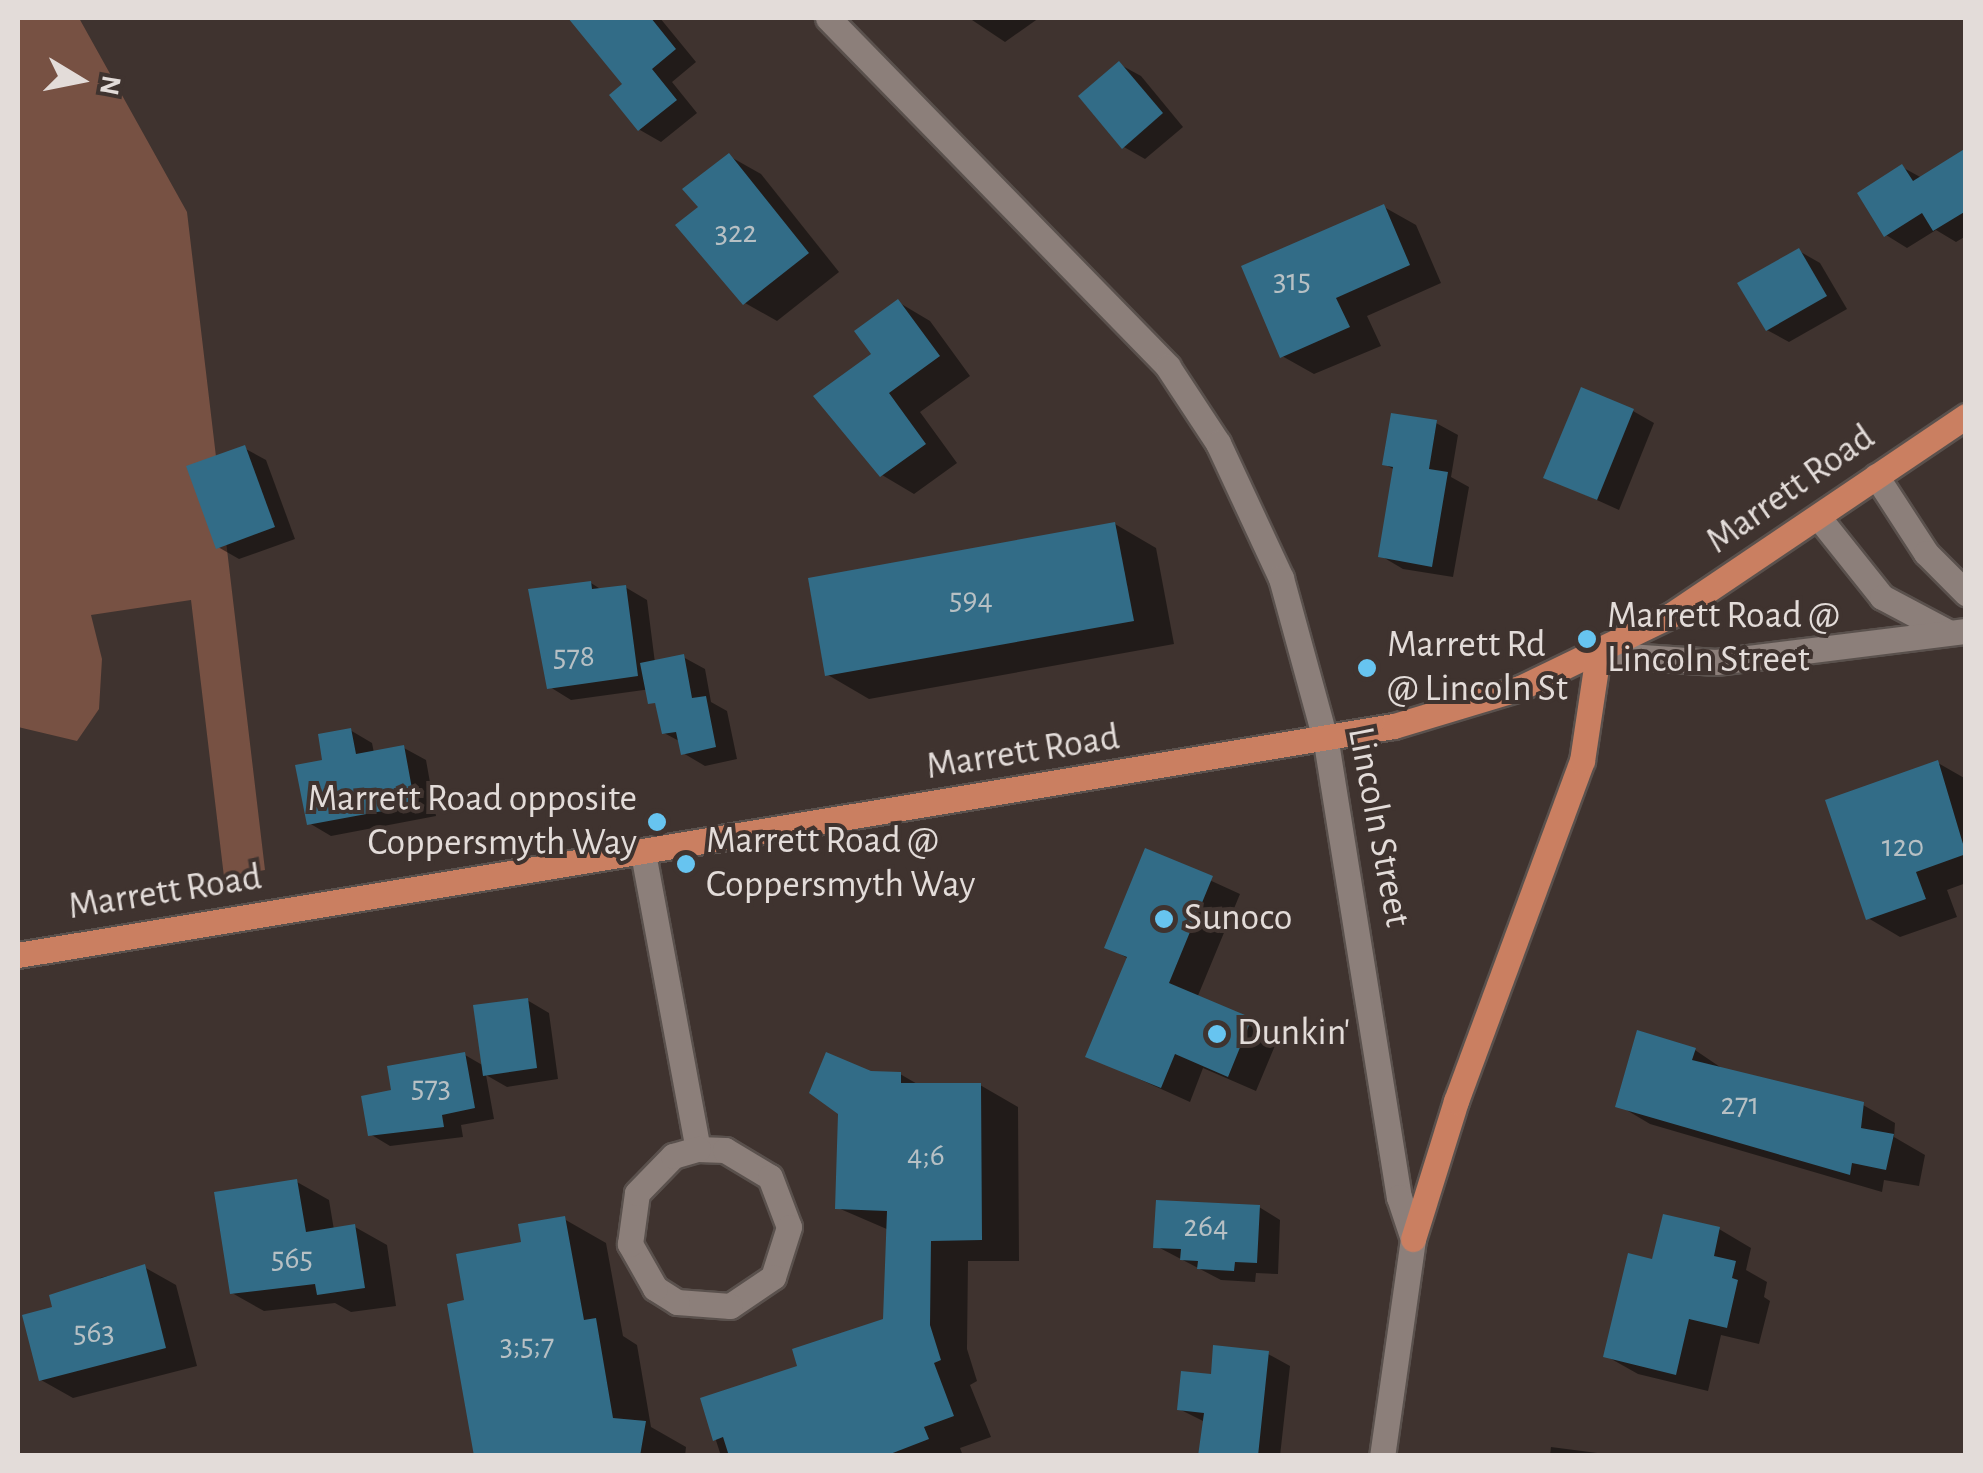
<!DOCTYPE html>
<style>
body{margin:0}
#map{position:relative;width:1983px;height:1473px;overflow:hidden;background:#3f332f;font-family:"Alegreya Sans",sans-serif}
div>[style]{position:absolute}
.green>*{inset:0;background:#775143}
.shadow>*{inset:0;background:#0007}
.building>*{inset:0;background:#326c87}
.roads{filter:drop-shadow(2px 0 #5a514d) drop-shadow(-2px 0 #5a514d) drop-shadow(0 2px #5a514d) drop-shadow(0 -2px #5a514d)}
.minor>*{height:25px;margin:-12.5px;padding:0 12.5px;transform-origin:12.5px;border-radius:12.5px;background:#8c7f7a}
.major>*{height:25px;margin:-12.5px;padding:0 12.5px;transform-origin:12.5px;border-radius:12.5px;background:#ca7f61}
.dots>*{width:28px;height:28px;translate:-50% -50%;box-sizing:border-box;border:5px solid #3f332f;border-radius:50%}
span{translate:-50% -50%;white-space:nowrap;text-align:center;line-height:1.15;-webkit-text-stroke:8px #3f332f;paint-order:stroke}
.number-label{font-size:32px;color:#b7c0c4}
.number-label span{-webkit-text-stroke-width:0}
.street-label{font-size:38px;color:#e3dcd9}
.poi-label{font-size:38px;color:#e3dcd9}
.left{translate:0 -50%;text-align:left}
.right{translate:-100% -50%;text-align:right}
.frame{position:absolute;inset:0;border:20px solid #e3dcd9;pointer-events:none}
.north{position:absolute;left:30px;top:30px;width:100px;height:100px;-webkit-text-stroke:8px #3f332f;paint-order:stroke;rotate:100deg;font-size:28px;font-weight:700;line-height:40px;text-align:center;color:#e3dcd9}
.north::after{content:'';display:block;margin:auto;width:35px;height:45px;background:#e3dcd9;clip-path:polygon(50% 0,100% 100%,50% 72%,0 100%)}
</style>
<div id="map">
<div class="green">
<i style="clip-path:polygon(18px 18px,79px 18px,187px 212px,265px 870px,224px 877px,191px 600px,91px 615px,102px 659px,99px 709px,77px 741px,18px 727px)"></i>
</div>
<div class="shadow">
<i style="clip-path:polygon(589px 18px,660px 18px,696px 62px,672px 82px,697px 113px,661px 142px,640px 130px,612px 95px,626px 84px,578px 27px)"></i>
<i style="clip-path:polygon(969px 18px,1039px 18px,1005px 42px)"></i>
<i style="clip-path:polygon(1119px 64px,1141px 76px,1183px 127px,1145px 159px,1124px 147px)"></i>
<i style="clip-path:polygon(1966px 151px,1966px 236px,1956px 242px,1936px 230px,1907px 248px,1886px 235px,1902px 167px,1922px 178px)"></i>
<i style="clip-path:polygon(729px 156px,761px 174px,839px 272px,777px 321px,745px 303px,701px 208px)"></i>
<i style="clip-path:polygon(1384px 207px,1416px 225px,1441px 283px,1367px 316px,1381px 346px,1314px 374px,1282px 356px)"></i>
<i style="clip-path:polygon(1799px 251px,1820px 263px,1847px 309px,1789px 342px,1767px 330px)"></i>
<i style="clip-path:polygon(898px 302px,930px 321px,970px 376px,920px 412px,957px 463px,914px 494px,882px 475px,874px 355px)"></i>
<i style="clip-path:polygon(1633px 411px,1654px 423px,1619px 510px,1546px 477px)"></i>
<i style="clip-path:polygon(1436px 423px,1458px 435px,1451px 477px,1469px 487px,1453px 577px,1403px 569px,1381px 556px,1395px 470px,1384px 464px)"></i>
<i style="clip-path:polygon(244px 448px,266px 460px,295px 539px,239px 559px,218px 547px)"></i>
<i style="clip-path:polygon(1115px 524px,1156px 548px,1174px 644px,869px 699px,828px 675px)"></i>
<i style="clip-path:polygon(591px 583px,602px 590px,625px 587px,647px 600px,655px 663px,683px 657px,705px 669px,711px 702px,727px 711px,737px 759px,705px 766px,683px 753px,681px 742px,664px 733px,651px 689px,571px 700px,550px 687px)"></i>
<i style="clip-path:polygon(350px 730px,372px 743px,374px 753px,404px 748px,426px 760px,436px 816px,331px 836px,309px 823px,325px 762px)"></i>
<i style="clip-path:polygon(1938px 763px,1966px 779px,1966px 883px,1947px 890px,1957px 917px,1900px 937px,1868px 918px)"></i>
<i style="clip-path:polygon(1146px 851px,1240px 894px,1197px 998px,1279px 1036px,1256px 1091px,1203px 1068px,1190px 1102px,1088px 1056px,1129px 959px,1107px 947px)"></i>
<i style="clip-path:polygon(527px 1000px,549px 1013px,558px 1079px,507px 1087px,486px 1075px,494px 1119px,461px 1125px,463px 1137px,390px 1146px,370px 1134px,394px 1092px,465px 1055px,484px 1066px)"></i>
<i style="clip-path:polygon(1695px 1050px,1726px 1071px,1863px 1105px,1895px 1123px,1894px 1137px,1925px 1155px,1919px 1186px,1884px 1180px,1882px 1192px,1650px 1124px,1618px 1105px)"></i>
<i style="clip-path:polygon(871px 1074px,900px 1074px,919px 1085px,980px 1085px,1018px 1107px,1019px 1261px,968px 1261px,967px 1349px,977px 1381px,970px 1385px,991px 1437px,960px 1448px,963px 1456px,721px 1456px,703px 1400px,800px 1368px,886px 1321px,889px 1230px,838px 1208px)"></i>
<i style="clip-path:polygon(297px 1182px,329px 1200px,334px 1230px,355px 1227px,387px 1245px,396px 1306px,351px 1312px,335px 1303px,264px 1311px,232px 1293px)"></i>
<i style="clip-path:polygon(1259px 1207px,1280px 1220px,1278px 1274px,1256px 1273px,1255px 1282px,1221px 1280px,1156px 1246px)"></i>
<i style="clip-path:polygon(564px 1219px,606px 1243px,623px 1336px,637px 1345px,651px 1427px,686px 1447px,685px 1456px,476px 1456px,466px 1302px)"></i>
<i style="clip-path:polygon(1719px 1229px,1751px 1248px,1746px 1270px,1767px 1282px,1764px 1297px,1770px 1301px,1759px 1344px,1721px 1335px,1708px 1391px,1638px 1374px,1606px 1356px,1654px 1262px)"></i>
<i style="clip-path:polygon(144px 1267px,176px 1285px,197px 1366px,73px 1398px,41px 1380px,55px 1309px,101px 1284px,100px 1278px)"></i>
<i style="clip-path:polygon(1268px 1354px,1290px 1366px,1280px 1456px,1204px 1456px,1205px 1422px,1179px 1409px,1213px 1377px)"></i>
<i style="clip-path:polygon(1551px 1447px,1605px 1454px,1607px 1456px,1550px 1456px)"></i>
</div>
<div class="building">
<i style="clip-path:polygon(568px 18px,651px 18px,676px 49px,652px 69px,677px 100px,638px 131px,609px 95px,622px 84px)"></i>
<i style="clip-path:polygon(1119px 61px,1163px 113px,1122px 149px,1078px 96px)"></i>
<i style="clip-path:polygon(1966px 148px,1966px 211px,1933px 231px,1922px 213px,1884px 237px,1857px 193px,1902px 164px,1913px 181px)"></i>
<i style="clip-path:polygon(729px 153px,809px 253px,743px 305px,675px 225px,698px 207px,682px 189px)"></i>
<i style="clip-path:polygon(1384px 204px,1410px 265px,1336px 298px,1350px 327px,1280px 358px,1241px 266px)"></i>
<i style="clip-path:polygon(1799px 248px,1827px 296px,1766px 331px,1737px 283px)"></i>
<i style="clip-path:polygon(898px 299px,940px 356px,889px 393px,926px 444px,880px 477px,813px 396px,871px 354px,854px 331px)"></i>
<i style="clip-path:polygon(1581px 387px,1634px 409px,1597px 500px,1543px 478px)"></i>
<i style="clip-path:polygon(1391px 413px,1437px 420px,1429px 469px,1448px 472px,1432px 567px,1378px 557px,1393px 467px,1382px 465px)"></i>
<i style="clip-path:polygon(245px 445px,275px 527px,216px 549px,186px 466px)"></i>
<i style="clip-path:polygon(1115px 522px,1134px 621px,825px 676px,808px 578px)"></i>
<i style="clip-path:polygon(591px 581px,592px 589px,626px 585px,638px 676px,547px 689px,528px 589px)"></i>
<i style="clip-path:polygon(684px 654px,692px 698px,706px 696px,716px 747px,681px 755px,676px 732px,662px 734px,655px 703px,648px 704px,640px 663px)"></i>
<i style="clip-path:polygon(351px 728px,356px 754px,404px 745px,415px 805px,307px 825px,295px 765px,322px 760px,318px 734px)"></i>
<i style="clip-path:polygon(1938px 760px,1966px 854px,1916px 872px,1926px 899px,1866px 920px,1825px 800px)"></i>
<i style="clip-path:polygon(1145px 848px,1213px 876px,1169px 983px,1252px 1018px,1228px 1077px,1175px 1054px,1161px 1088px,1085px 1057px,1127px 957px,1104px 948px)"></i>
<i style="clip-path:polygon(528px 998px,537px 1068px,483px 1076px,473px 1005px)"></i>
<i style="clip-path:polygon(1637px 1030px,1696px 1048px,1692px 1060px,1864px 1102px,1861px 1128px,1894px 1134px,1886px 1170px,1852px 1163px,1850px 1175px,1615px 1107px)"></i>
<i style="clip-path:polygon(465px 1052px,475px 1108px,442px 1115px,444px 1127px,368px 1136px,361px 1096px,391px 1090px,387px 1066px)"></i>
<i style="clip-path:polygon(826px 1052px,871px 1071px,901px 1072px,901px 1083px,981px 1083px,982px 1240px,931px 1241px,930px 1325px,941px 1360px,934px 1363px,954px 1416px,924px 1427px,929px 1439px,885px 1456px,729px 1456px,723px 1437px,713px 1441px,700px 1398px,797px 1366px,792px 1349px,883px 1319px,887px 1211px,835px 1209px,838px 1114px,809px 1093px)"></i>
<i style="clip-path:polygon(297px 1179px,306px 1232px,355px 1224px,365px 1288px,317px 1295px,315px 1284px,230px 1294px,214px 1192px)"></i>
<i style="clip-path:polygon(1156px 1200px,1260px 1205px,1257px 1263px,1235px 1262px,1234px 1271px,1197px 1269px,1198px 1261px,1180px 1260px,1181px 1249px,1153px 1248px)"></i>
<i style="clip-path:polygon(1663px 1214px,1720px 1227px,1714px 1256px,1736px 1261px,1732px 1278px,1738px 1280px,1727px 1328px,1689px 1319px,1676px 1375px,1603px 1357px,1628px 1253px,1652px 1259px)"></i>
<i style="clip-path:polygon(565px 1216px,584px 1320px,596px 1318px,613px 1418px,646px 1421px,640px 1456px,474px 1456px,447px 1304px,464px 1300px,456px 1254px,521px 1242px,518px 1224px)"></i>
<i style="clip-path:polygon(145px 1264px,166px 1348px,39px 1381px,22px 1315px,52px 1307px,49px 1295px)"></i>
<i style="clip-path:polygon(1213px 1345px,1269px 1351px,1258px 1456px,1198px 1456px,1204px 1413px,1177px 1410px,1181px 1371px,1211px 1374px)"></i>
</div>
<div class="roads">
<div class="minor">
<i style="left:828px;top:18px;width:487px;rotate:45.7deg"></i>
<i style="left:1168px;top:367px;width:91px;rotate:56.7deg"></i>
<i style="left:1218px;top:443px;width:149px;rotate:65deg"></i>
<i style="left:1281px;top:578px;width:170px;rotate:74.7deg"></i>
<i style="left:1326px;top:742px;width:461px;rotate:80.9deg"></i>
<i style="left:1399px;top:1197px;width:44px;rotate:71.6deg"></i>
<i style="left:1413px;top:1239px;width:219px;rotate:98.1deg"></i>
<i style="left:1876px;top:476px;width:92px;rotate:57deg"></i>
<i style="left:1926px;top:553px;width:57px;rotate:45deg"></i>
<i style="left:1819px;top:518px;width:101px;rotate:51.4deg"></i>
<i style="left:1882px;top:597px;width:72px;rotate:28deg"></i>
<i style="left:1598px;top:654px;width:118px;rotate:3.9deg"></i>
<i style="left:1716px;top:662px;width:252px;rotate:-7.1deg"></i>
<i style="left:643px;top:853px;width:301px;rotate:79.5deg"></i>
<i style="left:698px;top:1149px;width:27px;rotate:2deg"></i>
<i style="left:725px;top:1150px;width:52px;rotate:31deg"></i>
<i style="left:770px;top:1177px;width:53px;rotate:69.2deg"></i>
<i style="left:789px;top:1227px;width:52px;rotate:107.7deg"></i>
<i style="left:773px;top:1277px;width:52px;rotate:146deg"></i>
<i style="left:730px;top:1306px;width:53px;rotate:-175.7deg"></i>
<i style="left:677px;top:1302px;width:26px;rotate:-148deg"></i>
<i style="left:655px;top:1288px;width:51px;rotate:-119.6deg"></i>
<i style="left:630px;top:1244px;width:51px;rotate:-82.2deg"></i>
<i style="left:637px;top:1193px;width:52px;rotate:-45.8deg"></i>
<i style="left:673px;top:1156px;width:26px;rotate:-16deg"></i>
</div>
<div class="major">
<i style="left:18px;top:955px;width:1395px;rotate:-9.45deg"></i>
<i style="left:1394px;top:726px;width:132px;rotate:-16.8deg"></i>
<i style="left:1520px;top:688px;width:168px;rotate:-25.8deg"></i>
<i style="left:1671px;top:615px;width:356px;rotate:-34deg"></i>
<i style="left:1413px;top:1239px;width:145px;rotate:-72.7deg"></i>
<i style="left:1456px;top:1101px;width:363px;rotate:-69.7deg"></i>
<i style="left:1582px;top:761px;width:108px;rotate:-81.5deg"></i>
</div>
</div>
<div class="dots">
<i style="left:1587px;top:639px;background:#67c4f0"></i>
<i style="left:1367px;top:668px;background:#67c4f0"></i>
<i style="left:657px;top:822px;background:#67c4f0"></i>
<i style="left:686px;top:864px;background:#67c4f0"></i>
<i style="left:1164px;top:919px;background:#67c4f0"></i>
<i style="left:1217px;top:1034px;background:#67c4f0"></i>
</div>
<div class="number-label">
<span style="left:736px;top:232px">322</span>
<span style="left:1292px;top:280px">315</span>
<span style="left:971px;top:599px">594</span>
<span style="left:574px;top:656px">578</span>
<span style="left:1903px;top:846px">120</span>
<span style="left:431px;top:1087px">573</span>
<span style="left:1740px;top:1104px">271</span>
<span style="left:926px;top:1155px">4;6</span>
<span style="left:1206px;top:1226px">264</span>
<span style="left:292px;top:1258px">565</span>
<span style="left:94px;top:1332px">563</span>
<span style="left:527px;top:1345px">3;5;7</span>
</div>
<div class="street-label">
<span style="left:1791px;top:490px;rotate:-35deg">Marrett Road</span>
<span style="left:1023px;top:753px;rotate:-9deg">Marrett Road</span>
<span style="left:1378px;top:827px;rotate:79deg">Lincoln Street</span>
<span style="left:165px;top:893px;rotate:-9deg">Marrett Road</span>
</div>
<div class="poi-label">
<span class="left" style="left:1607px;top:639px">Marrett Road @<br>Lincoln Street</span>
<span class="left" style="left:1387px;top:668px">Marrett Rd<br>@ Lincoln St</span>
<span class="right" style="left:637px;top:822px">Marrett Road opposite<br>Coppersmyth Way</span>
<span class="left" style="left:706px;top:864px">Marrett Road @<br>Coppersmyth Way</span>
<span class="left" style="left:1184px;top:919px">Sunoco</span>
<span class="left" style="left:1237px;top:1034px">Dunkin'</span>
</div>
<div class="frame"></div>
<div class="north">N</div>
</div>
